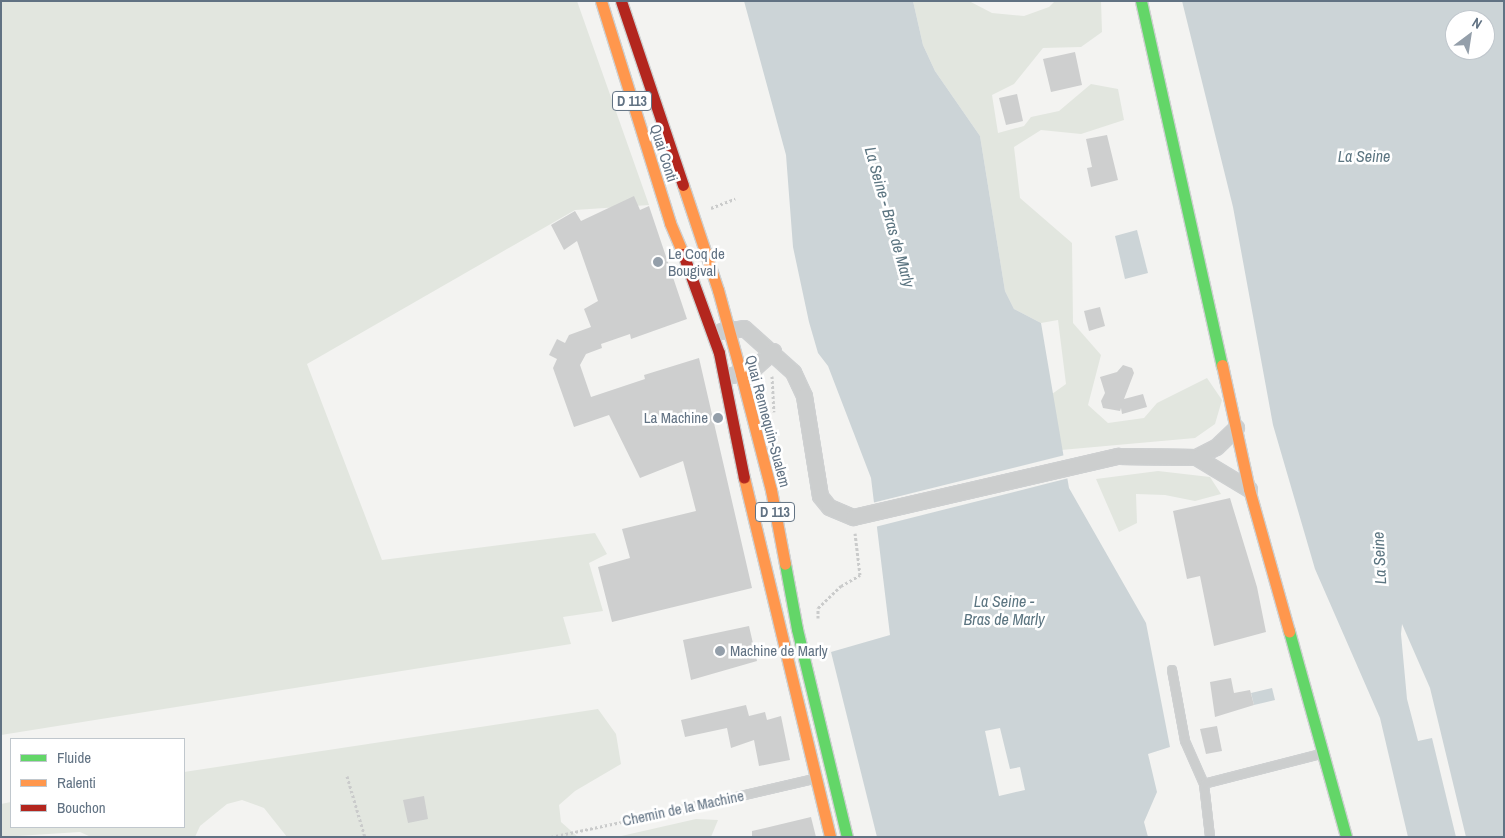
<!DOCTYPE html>
<style>
body{margin:0}
#map{position:relative;width:1505px;height:838px;overflow:hidden;background:#f3f3f1;font-family:"Archivo Narrow",sans-serif}
div>[style]{position:absolute}
.green>*{inset:0;background:#e2e6df}
.water>*{inset:0;background:#ccd4d7}
.pier>*{inset:0;background:#f3f3f1}
.building>*{inset:0;background:#cecfcf}
.path>*{height:3px;margin-top:-1.5px;transform-origin:0;background:repeating-linear-gradient(90deg,#cacbcb 0 2.5px,transparent 0 5px)}
.roads{filter:drop-shadow(1px 0 #ced0d1) drop-shadow(-1px 0 #ced0d1) drop-shadow(0 1px #ced0d1) drop-shadow(0 -1px #ced0d1)}
.lane>*{height:8px;margin:-4px;padding:0 4px;transform-origin:4px;border-radius:4px;background:#cccece}
.street>*{height:15px;margin:-7.5px;padding:0 7.5px;transform-origin:7.5px;border-radius:7.5px;background:#cccece}
.fast>*{height:11px;margin:-5.5px;padding:0 5.5px;transform-origin:5.5px;border-radius:5.5px;background:#63d668}
.slow>*{height:11px;margin:-5.5px;padding:0 5.5px;transform-origin:5.5px;border-radius:5.5px;background:#ff974d}
.jam>*{height:11px;margin:-5.5px;padding:0 5.5px;transform-origin:5.5px;border-radius:5.5px;background:#b3261e}
.dots>*{width:14px;height:14px;translate:-50% -50%;box-sizing:border-box;border:2px solid #fff;border-radius:50%}
span{translate:-50% -50%;white-space:nowrap;text-align:center;line-height:1.15;-webkit-text-stroke:5px #fff;paint-order:stroke}
.shield-label span{padding:1px 4px;background:#fff;border:1px solid;border-radius:4px;-webkit-text-stroke-width:0}
.shield-label{font-size:14px;color:#617283;font-weight:700}
.street-label{font-size:15px;color:#617283}
.poi-label{font-size:15px;color:#617283}
.left{translate:0 -50%;text-align:left}
.right{translate:-100% -50%;text-align:right}
.water-label{font-size:16px;color:#5c7581;font-style:italic}
.frame{position:absolute;inset:0;border:2px solid #617283;pointer-events:none}
.legend{position:absolute;left:10px;top:738px;width:175px;height:90px;box-sizing:border-box;background:#fff;border:1px solid #c0c7cd;margin:0;padding:6px 9px;list-style:none;font-size:15px;color:#617283}
.legend li{display:flex;align-items:center;gap:10px;height:25px}
.legend b{width:25px;border:1px solid #c0c7cd}
.north{position:absolute;left:1445px;top:10px;width:50px;height:50px;box-sizing:border-box;background:#fff;border:1px solid #c0c7cd;border-radius:50%;rotate:31deg;font-size:14px;font-weight:700;line-height:20px;text-align:center;color:#617283}
.north::after{content:'';display:block;margin:auto;width:18px;height:22px;background:#949faa;clip-path:polygon(50% 0,100% 100%,50% 72%,0 100%)}
</style>
<div id="map">
<div class="green">
<i style="clip-path:polygon(1px 1px,577px 1px,649px 205px,575px 210px,307px 364px,382px 560px,595px 533px,607px 554px,589px 563px,603px 611px,563px 617px,571px 644px,1px 735px)"></i>
<i style="clip-path:polygon(913px 1px,969px 1px,992px 13px,1024px 16px,1049px 7px,1055px 1px,1101px 1px,1102px 32px,1081px 47px,1043px 48px,1014px 84px,992px 95px,998px 133px,1024px 126px,1031px 117px,1059px 111px,1091px 84px,1118px 89px,1124px 120px,1081px 134px,1041px 130px,1014px 147px,1020px 198px,1072px 243px,1073px 323px,1101px 355px,1088px 405px,1108px 423px,1144px 418px,1157px 403px,1207px 378px,1222px 400px,1215px 424px,1195px 438px,1061px 450px,1052px 394px,1066px 384px,1058px 320px,1041px 323px,1014px 309px,1005px 291px,980px 136px,935px 71px,923px 45px)"></i>
<i style="clip-path:polygon(1158px 471px,1210px 477px,1221px 494px,1195px 501px,1165px 495px,1136px 494px,1137px 523px,1119px 532px,1096px 479px)"></i>
<i style="clip-path:polygon(598px 709px,616px 734px,621px 764px,575px 791px,559px 805px,561px 822px,578px 837px,287px 837px,264px 808px,242px 800px,227px 804px,200px 826px,195px 837px,91px 837px,80px 832px,1px 837px,1px 804px,11px 802px,11px 827px,184px 827px,184px 772px)"></i>
<i style="clip-path:polygon(696px 819px,718px 820px,711px 837px,617px 837px)"></i>
</div>
<div class="water">
<i style="clip-path:polygon(evenodd,744px 1px,913px 1px,923px 45px,935px 71px,980px 136px,1005px 291px,1014px 309px,1041px 323px,1069px 488px,1146px 623px,1170px 747px,1148px 754px,1157px 792px,1144px 822px,1148px 837px,877px 837px,831px 652px,890px 635px,871px 478px,828px 366px,818px 353px,809px 322px,793px 247px,786px 155px,744px 1px,1000px 728px,1010px 769px,1020px 767px,1025px 790px,999px 796px,985px 731px,1000px 728px)"></i>
<i style="clip-path:polygon(evenodd,1182px 1px,1504px 1px,1504px 837px,1466px 837px,1430px 688px,1402px 624px,1401px 634px,1407px 699px,1418px 741px,1432px 738px,1456px 837px,1408px 837px,1380px 718px,1315px 569px,1273px 425px,1233px 207px,1182px 1px,1455px 20px,1485px 20px,1485px 50px,1455px 50px,1455px 20px)"></i>
<i style="clip-path:polygon(1137px 230px,1148px 273px,1125px 279px,1115px 236px)"></i>
<i style="clip-path:polygon(1272px 688px,1275px 700px,1254px 705px,1251px 693px)"></i>
</div>
<div class="pier">
<i style="clip-path:polygon(1065px 455px,1069px 478px,875px 527px,872px 503px)"></i>
</div>
<div class="building">
<i style="clip-path:polygon(1075px 52px,1082px 85px,1051px 92px,1043px 59px)"></i>
<i style="clip-path:polygon(1017px 94px,1023px 121px,1006px 125px,999px 98px)"></i>
<i style="clip-path:polygon(1107px 135px,1118px 180px,1091px 187px,1087px 168px,1092px 167px,1086px 139px)"></i>
<i style="clip-path:polygon(634px 196px,640px 210px,649px 206px,687px 319px,631px 339px,630px 334px,601px 344px,602px 348px,586px 354px,580px 365px,591px 397px,645px 379px,644px 375px,699px 358px,752px 588px,612px 622px,598px 567px,630px 558px,622px 529px,696px 511px,683px 461px,640px 478px,609px 415px,574px 427px,553px 368px,557px 359px,549px 355px,557px 339px,565px 343px,569px 335px,591px 327px,584px 309px,598px 301px,577px 241px,564px 250px,551px 225px,575px 211px,581px 221px)"></i>
<i style="clip-path:polygon(1100px 307px,1105px 326px,1089px 331px,1084px 311px)"></i>
<i style="clip-path:polygon(1123px 365px,1132px 368px,1134px 373px,1124px 399px,1143px 394px,1147px 407px,1122px 414px,1121px 408px,1120px 411px,1103px 408px,1101px 401px,1105px 393px,1100px 377px,1117px 372px)"></i>
<i style="clip-path:polygon(1230px 498px,1257px 587px,1266px 632px,1214px 646px,1200px 576px,1187px 579px,1173px 511px)"></i>
<i style="clip-path:polygon(749px 626px,757px 661px,691px 680px,683px 640px)"></i>
<i style="clip-path:polygon(1231px 678px,1234px 693px,1250px 690px,1254px 705px,1215px 717px,1210px 682px)"></i>
<i style="clip-path:polygon(746px 705px,749px 716px,765px 712px,767px 720px,781px 716px,790px 760px,759px 766px,754px 740px,731px 748px,727px 728px,685px 737px,681px 720px)"></i>
<i style="clip-path:polygon(1217px 726px,1222px 751px,1206px 754px,1200px 729px)"></i>
<i style="clip-path:polygon(424px 796px,428px 819px,408px 823px,403px 800px)"></i>
<i style="clip-path:polygon(811px 817px,816px 837px,752px 837px,752px 831px)"></i>
</div>
<div class="path">
<i style="left:711px;top:208px;width:26px;rotate:-21deg"></i>
<i style="left:772px;top:376px;width:36px;rotate:87deg"></i>
<i style="left:818px;top:618px;width:10px;rotate:-90deg"></i>
<i style="left:818px;top:608px;width:32px;rotate:-44deg"></i>
<i style="left:841px;top:586px;width:22px;rotate:-30deg"></i>
<i style="left:860px;top:575px;width:42px;rotate:-96.8deg"></i>
<i style="left:347px;top:776px;width:64px;rotate:73.6deg"></i>
<i style="left:551px;top:837px;width:125px;rotate:-12deg"></i>
</div>
<div class="roads">
<div class="lane">
<i style="left:1172px;top:670px;width:72px;rotate:79.6deg"></i>
<i style="left:1185px;top:741px;width:47px;rotate:66.2deg"></i>
<i style="left:1204px;top:784px;width:53px;rotate:83.5deg"></i>
<i style="left:1204px;top:784px;width:121px;rotate:-14.4deg"></i>
<i style="left:685px;top:809px;width:132px;rotate:-13.1deg"></i>
</div>
<div class="street">
<i style="left:721px;top:331px;width:23px;rotate:-7deg"></i>
<i style="left:744px;top:328px;width:66px;rotate:41.9deg"></i>
<i style="left:793px;top:372px;width:26px;rotate:65deg"></i>
<i style="left:804px;top:396px;width:101px;rotate:80.9deg"></i>
<i style="left:820px;top:496px;width:14px;rotate:51deg"></i>
<i style="left:829px;top:507px;width:26px;rotate:23deg"></i>
<i style="left:853px;top:517px;width:272px;rotate:-13deg"></i>
<i style="left:1118px;top:456px;width:78px;rotate:0.7deg"></i>
<i style="left:1196px;top:457px;width:22px;rotate:-27deg"></i>
<i style="left:1216px;top:447px;width:28px;rotate:-44deg"></i>
<i style="left:732px;top:375px;width:22px;rotate:-16deg"></i>
<i style="left:753px;top:369px;width:27px;rotate:-42deg"></i>
<i style="left:1196px;top:457px;width:62px;rotate:31.1deg"></i>
</div>
<div class="fast">
<i style="left:1141px;top:1px;width:373px;rotate:77.5deg"></i>
<i style="left:785px;top:564px;width:66px;rotate:79.5deg"></i>
<i style="left:797px;top:629px;width:214px;rotate:76.5deg"></i>
<i style="left:1289px;top:631px;width:214px;rotate:74.5deg"></i>
</div>
<div class="slow">
<i style="left:601px;top:1px;width:232px;rotate:72.7deg"></i>
<i style="left:670px;top:223px;width:34px;rotate:67deg"></i>
<i style="left:683px;top:185px;width:111px;rotate:71.6deg"></i>
<i style="left:718px;top:290px;width:87px;rotate:74.7deg"></i>
<i style="left:741px;top:374px;width:120px;rotate:75.5deg"></i>
<i style="left:771px;top:490px;width:75px;rotate:79.3deg"></i>
<i style="left:1222px;top:365px;width:127px;rotate:77.7deg"></i>
<i style="left:1249px;top:489px;width:148px;rotate:74.3deg"></i>
<i style="left:744px;top:478px;width:369px;rotate:76.5deg"></i>
</div>
<div class="jam">
<i style="left:621px;top:1px;width:194px;rotate:71.4deg"></i>
<i style="left:683px;top:254px;width:105px;rotate:70deg"></i>
<i style="left:719px;top:353px;width:127px;rotate:78.7deg"></i>
</div>
</div>
<div class="dots">
<i style="left:658px;top:262px;background:#949faa"></i>
<i style="left:718px;top:418px;background:#949faa"></i>
<i style="left:720px;top:651px;background:#949faa"></i>
</div>
<div class="shield-label">
<span style="left:632px;top:101px">D 113</span>
<span style="left:775px;top:512px">D 113</span>
</div>
<div class="street-label">
<span style="left:664px;top:153px;rotate:72deg">Quai Conti</span>
<span style="left:768px;top:421px;rotate:75deg">Quai Rennequin-Sualem</span>
<span style="left:683px;top:808px;rotate:-12deg">Chemin de la Machine</span>
</div>
<div class="poi-label">
<span class="left" style="left:668px;top:262px">Le Coq de<br>Bougival</span>
<span class="right" style="left:708px;top:418px">La Machine</span>
<span class="left" style="left:730px;top:651px">Machine de Marly</span>
</div>
<div class="water-label">
<span style="left:1364px;top:156px">La Seine</span>
<span style="left:890px;top:217px;rotate:74deg">La Seine - Bras de Marly</span>
<span style="left:1379px;top:558px;rotate:-93deg">La Seine</span>
<span style="left:1004px;top:610px">La Seine -<br>Bras de Marly</span>
</div>
<div class="frame"></div>
<ul class="legend">
<li><b style="height:6px;background:#63d668"></b>Fluide</li>
<li><b style="height:6px;background:#ff974d"></b>Ralenti</li>
<li><b style="height:6px;background:#b3261e"></b>Bouchon</li>
</ul>
<div class="north">N</div>
</div>
